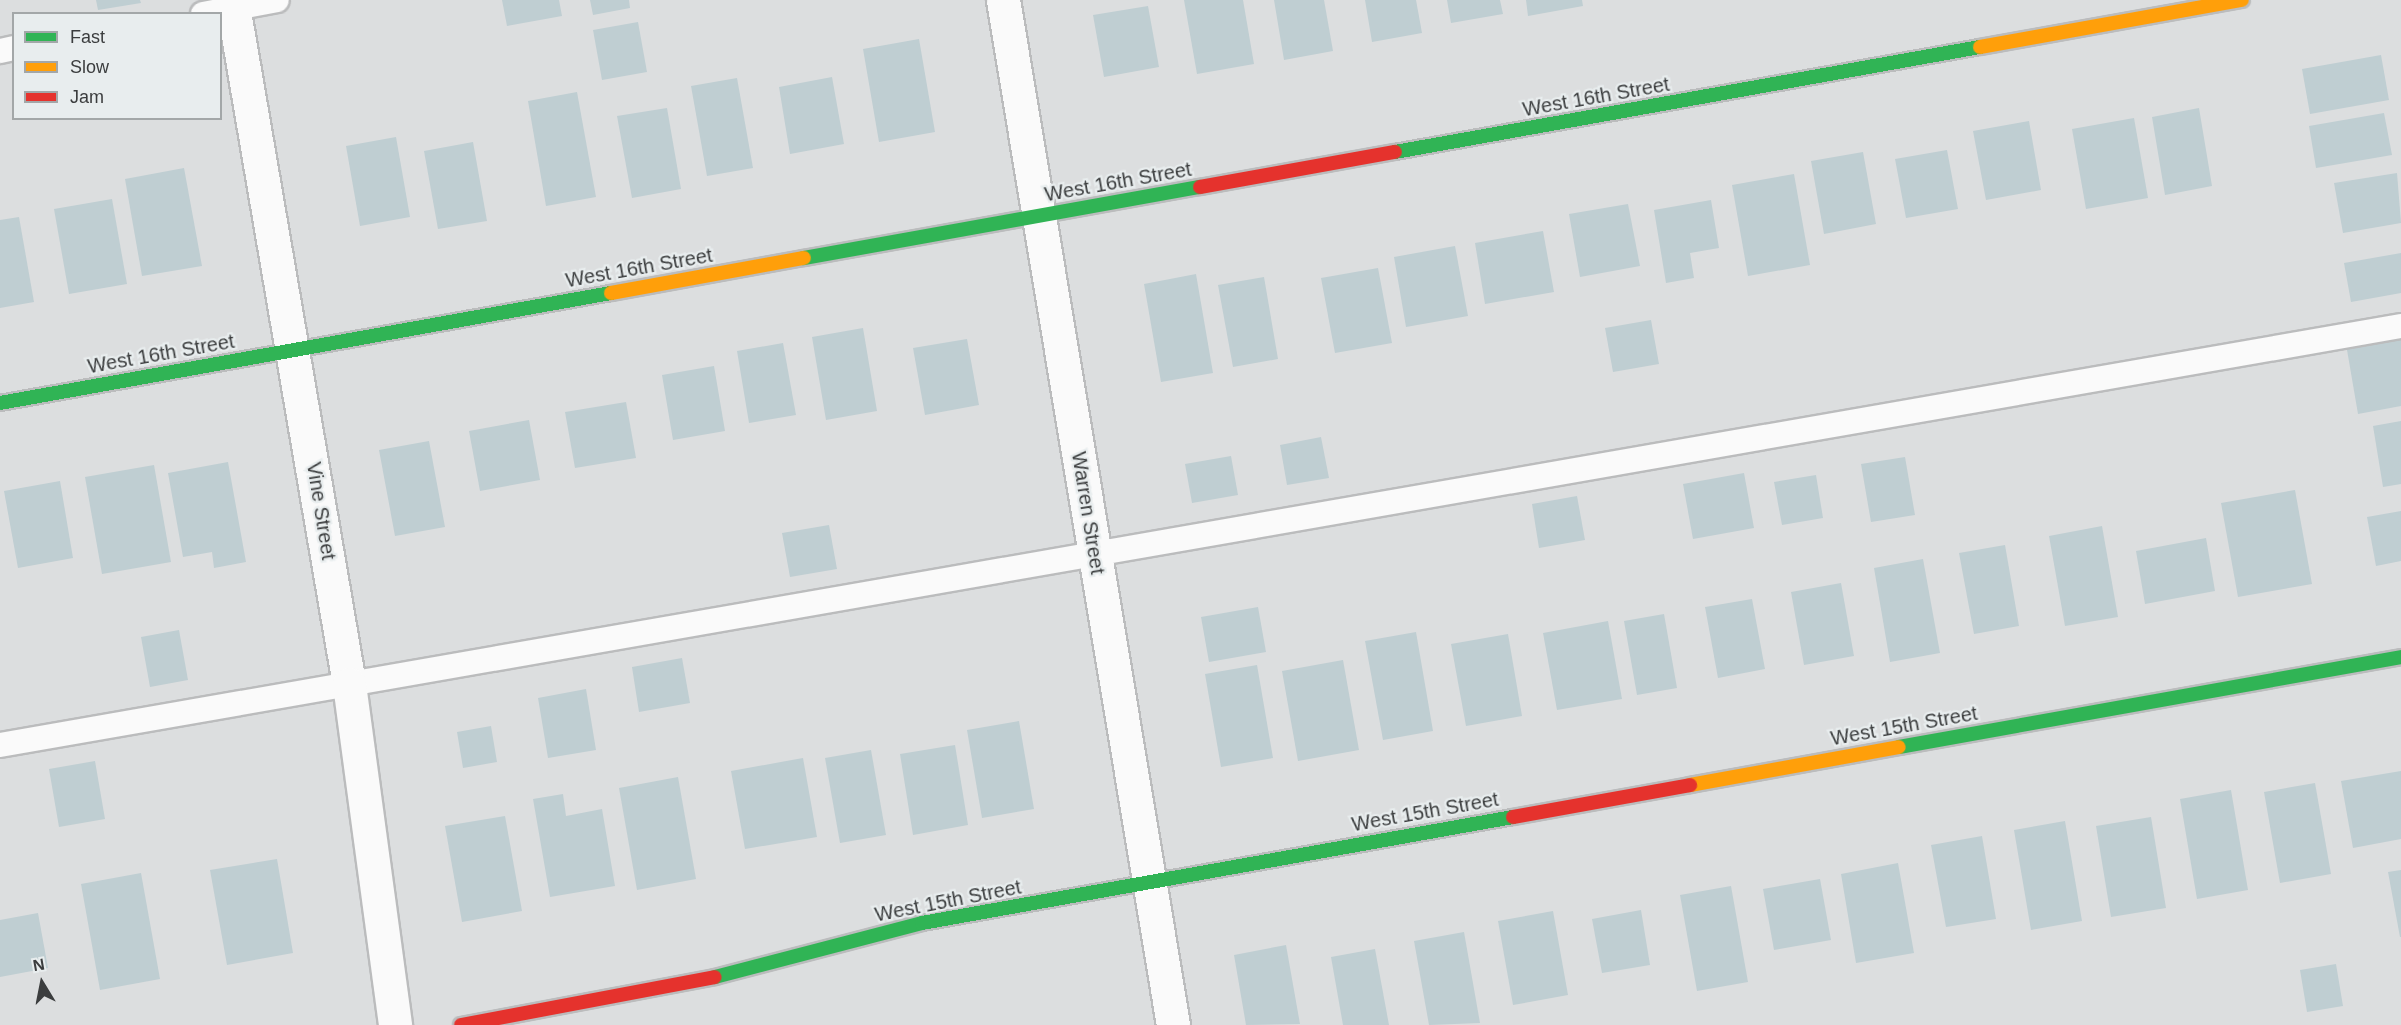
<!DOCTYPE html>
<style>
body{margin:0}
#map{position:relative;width:2401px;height:1025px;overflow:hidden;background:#dcdedf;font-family:Helvetica,sans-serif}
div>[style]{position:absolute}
.building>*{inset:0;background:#bfced2}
.roads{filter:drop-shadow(2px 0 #bbbcbd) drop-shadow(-2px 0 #bbbcbd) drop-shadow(0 2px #bbbcbd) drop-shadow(0 -2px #bbbcbd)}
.lane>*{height:24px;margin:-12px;padding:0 12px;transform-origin:12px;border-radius:12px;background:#fafafa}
.street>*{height:33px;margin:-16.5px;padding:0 16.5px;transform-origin:16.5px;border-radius:16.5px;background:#fafafa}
.fast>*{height:14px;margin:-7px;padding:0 7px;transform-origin:7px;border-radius:7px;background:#30b455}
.slow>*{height:14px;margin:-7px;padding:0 7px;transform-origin:7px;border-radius:7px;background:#ff9f0a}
.jam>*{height:14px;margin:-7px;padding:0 7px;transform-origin:7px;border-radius:7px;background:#e5322d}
span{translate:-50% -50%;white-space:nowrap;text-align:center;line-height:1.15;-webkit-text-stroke:4.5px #e8edee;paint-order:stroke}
.street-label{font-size:20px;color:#3b3d3e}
.legend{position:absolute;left:12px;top:12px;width:210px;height:108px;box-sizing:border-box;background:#e8edee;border:2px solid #a3a7a8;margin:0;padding:8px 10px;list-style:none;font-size:18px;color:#3b3d3e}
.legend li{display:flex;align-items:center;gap:12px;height:30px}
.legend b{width:30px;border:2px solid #a3a7a8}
.north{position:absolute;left:12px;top:953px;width:60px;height:60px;-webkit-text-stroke:4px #e8edee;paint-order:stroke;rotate:350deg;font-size:16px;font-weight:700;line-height:24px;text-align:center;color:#3b3d3e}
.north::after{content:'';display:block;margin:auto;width:21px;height:27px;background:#3b3d3e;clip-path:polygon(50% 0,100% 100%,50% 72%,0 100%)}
</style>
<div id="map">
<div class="building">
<i style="clip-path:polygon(96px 0,140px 0,141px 3px,98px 10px)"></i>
<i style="clip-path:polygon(502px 0,559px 0,562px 16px,507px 26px)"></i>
<i style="clip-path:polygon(590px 0,629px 0,630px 8px,593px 15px)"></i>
<i style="clip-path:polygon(1184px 0,1243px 0,1254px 64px,1197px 74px)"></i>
<i style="clip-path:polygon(1274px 0,1324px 0,1333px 51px,1284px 60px)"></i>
<i style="clip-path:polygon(1365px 0,1416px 0,1422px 33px,1372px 42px)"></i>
<i style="clip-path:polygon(1447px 0,1500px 0,1503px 14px,1451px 23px)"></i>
<i style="clip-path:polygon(1526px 0,1582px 0,1583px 6px,1528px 16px)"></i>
<i style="clip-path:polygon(1148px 6px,1159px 67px,1104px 77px,1093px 15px)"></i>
<i style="clip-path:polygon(638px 22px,647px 72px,602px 80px,593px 30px)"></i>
<i style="clip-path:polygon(919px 39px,935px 132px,879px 142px,863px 49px)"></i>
<i style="clip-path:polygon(2381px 55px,2389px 100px,2310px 114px,2302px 69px)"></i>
<i style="clip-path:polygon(832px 77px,844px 144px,790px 154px,779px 87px)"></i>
<i style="clip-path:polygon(737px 78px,753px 168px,707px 176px,691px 86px)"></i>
<i style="clip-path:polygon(577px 92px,596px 197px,546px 206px,528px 101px)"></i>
<i style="clip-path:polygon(667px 108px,681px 189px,632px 198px,617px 116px)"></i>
<i style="clip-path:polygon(2199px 108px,2212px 186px,2165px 195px,2152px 117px)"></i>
<i style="clip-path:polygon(2384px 113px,2392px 155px,2316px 168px,2309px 126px)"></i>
<i style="clip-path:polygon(2134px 118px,2148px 198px,2086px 209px,2072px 129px)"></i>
<i style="clip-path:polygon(2029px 121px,2041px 190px,1986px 200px,1973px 131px)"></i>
<i style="clip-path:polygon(396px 137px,410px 217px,360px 226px,346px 146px)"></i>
<i style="clip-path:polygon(473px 142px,487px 221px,438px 229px,424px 151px)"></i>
<i style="clip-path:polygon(1947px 150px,1958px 209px,1906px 218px,1895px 159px)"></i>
<i style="clip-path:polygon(1863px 152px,1876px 224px,1824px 234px,1811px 161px)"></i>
<i style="clip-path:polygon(184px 168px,202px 266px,142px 276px,125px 179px)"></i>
<i style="clip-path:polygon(2397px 173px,2401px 223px,2343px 233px,2334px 183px)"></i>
<i style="clip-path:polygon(1794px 174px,1810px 265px,1748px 276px,1732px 185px)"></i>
<i style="clip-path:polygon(112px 199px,127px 284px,69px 294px,54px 209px)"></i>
<i style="clip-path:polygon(1711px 200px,1719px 248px,1690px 253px,1694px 278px,1666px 283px,1654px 210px)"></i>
<i style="clip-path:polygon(1628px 204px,1640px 266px,1580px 277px,1569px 214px)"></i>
<i style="clip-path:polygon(19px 217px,34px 302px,0 308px,0 220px)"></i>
<i style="clip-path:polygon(1543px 231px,1554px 292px,1485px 304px,1475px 243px)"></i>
<i style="clip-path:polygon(1455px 246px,1468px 316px,1406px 327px,1394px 257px)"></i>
<i style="clip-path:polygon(2401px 253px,2401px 293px,2351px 302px,2344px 263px)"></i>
<i style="clip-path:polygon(1378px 268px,1392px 343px,1335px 353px,1321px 278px)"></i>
<i style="clip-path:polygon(1196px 274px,1213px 373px,1161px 382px,1144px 284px)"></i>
<i style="clip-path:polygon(1264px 277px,1278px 359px,1233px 367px,1218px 285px)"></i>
<i style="clip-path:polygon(1651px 320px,1659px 364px,1613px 372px,1605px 328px)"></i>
<i style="clip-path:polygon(863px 328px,877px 411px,826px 420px,812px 337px)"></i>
<i style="clip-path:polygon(2401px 335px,2401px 406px,2358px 414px,2346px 344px)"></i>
<i style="clip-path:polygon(967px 339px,979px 405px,925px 415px,913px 348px)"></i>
<i style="clip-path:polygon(783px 343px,796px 415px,749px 423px,737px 351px)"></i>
<i style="clip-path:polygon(714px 366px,725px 431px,673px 440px,662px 375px)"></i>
<i style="clip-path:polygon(626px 402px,636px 458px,575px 468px,565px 412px)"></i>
<i style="clip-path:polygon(529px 420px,540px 480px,480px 491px,469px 431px)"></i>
<i style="clip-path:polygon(2401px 421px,2401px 484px,2383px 487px,2373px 426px)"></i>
<i style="clip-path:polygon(1321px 437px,1329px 478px,1287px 485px,1280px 445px)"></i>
<i style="clip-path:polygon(429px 441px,445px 527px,395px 536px,379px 450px)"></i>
<i style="clip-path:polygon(1231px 456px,1238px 495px,1192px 503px,1185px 464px)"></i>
<i style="clip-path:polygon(1905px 457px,1915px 515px,1871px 522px,1861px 464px)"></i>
<i style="clip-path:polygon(228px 462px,246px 562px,214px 568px,212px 552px,183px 557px,168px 473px)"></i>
<i style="clip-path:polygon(154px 465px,171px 562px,102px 574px,85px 477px)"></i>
<i style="clip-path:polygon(1744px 473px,1754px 528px,1693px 539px,1683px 484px)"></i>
<i style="clip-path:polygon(1816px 475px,1823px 518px,1782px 525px,1774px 482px)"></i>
<i style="clip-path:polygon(60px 481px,73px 558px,18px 568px,4px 491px)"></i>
<i style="clip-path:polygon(2295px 490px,2312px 584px,2238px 597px,2221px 503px)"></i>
<i style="clip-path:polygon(1577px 496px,1585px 540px,1539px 548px,1532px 504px)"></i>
<i style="clip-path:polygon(2401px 511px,2401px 561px,2376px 566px,2367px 517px)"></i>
<i style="clip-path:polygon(829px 525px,837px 569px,790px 577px,782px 533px)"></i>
<i style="clip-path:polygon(2102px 526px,2118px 617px,2065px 626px,2049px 536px)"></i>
<i style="clip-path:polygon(2206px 538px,2215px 591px,2145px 604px,2136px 551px)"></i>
<i style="clip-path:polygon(2005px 545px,2019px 626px,1974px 634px,1959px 553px)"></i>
<i style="clip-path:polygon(1923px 559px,1940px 653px,1890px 662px,1874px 568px)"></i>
<i style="clip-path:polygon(1841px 583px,1854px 656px,1804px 665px,1791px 592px)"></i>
<i style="clip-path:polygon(1752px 599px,1765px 669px,1718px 678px,1705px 607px)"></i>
<i style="clip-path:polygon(1258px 607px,1266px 652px,1209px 662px,1201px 617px)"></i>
<i style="clip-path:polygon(1664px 614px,1677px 688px,1637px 695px,1624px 621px)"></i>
<i style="clip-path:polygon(1608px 621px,1622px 699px,1557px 710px,1543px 633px)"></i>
<i style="clip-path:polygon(179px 630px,188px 680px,150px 687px,141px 637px)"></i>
<i style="clip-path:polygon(1416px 632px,1433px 731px,1383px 740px,1365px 641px)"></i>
<i style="clip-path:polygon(1508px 634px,1522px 716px,1466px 726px,1451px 644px)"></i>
<i style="clip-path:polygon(682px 658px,690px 703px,639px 712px,632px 667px)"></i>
<i style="clip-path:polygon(1343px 660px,1359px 750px,1298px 761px,1282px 671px)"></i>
<i style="clip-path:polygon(1257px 665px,1273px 758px,1221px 767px,1205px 674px)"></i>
<i style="clip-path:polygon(586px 689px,596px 750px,548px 758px,538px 698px)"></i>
<i style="clip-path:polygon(1019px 721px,1034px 809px,982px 818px,967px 730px)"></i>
<i style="clip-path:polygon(491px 726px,497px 762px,463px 768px,457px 732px)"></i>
<i style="clip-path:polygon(955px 745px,968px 825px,913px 835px,900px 754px)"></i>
<i style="clip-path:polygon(871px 750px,886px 835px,840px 843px,825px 758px)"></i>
<i style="clip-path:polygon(803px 758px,817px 837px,745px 849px,731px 771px)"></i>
<i style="clip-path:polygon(95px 761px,105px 819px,59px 827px,49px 769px)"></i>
<i style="clip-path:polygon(2401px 771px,2401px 839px,2353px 848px,2341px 781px)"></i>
<i style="clip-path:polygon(678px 777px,696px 879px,637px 890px,619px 788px)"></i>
<i style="clip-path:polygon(2315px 783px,2331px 874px,2280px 883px,2264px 792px)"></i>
<i style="clip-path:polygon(2231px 790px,2248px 890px,2197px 899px,2180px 799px)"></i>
<i style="clip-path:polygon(563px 794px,566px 816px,602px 809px,615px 886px,550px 897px,533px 799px)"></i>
<i style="clip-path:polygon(505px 816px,522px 911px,462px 922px,445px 826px)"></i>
<i style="clip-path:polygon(2151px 817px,2166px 908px,2111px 917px,2096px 826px)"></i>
<i style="clip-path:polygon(2065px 821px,2082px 921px,2031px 930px,2014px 830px)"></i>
<i style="clip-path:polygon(1982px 836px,1996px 919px,1946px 927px,1931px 845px)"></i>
<i style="clip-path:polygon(277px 859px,293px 953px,227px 965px,210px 870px)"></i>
<i style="clip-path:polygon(1898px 863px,1914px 953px,1856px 963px,1841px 874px)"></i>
<i style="clip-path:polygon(2401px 870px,2401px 937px,2400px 937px,2388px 872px)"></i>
<i style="clip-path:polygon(141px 873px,160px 979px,100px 990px,81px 884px)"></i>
<i style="clip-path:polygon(1820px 879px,1831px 940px,1774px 950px,1763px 889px)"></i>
<i style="clip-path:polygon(1731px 886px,1748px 982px,1697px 991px,1680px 895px)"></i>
<i style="clip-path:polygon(1641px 910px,1650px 965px,1602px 973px,1592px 919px)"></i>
<i style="clip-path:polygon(1553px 911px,1568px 995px,1513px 1005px,1498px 921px)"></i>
<i style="clip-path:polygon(38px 913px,48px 968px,0 977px,0 920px)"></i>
<i style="clip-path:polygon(1464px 932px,1480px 1023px,1429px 1025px,1414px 941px)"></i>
<i style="clip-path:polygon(1286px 945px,1300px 1024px,1246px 1025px,1234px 955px)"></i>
<i style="clip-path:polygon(1375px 949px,1389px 1025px,1343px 1025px,1331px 957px)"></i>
<i style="clip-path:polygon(2336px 964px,2343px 1006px,2307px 1012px,2300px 970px)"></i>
</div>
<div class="roads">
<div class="lane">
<i style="left:203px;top:14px;width:75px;rotate:-10.7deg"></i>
<i style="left:0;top:51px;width:14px;rotate:-12deg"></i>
<i style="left:0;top:745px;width:2437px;rotate:-9.9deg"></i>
</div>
<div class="street">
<i style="left:232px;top:0;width:694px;rotate:80.29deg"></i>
<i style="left:349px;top:684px;width:344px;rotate:82.3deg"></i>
<i style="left:1003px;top:0;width:1039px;rotate:80.58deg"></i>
</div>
<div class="fast">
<i style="left:1395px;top:152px;width:594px;rotate:-10.18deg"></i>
<i style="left:804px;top:258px;width:402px;rotate:-10.2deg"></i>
<i style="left:0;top:403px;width:621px;rotate:-10.21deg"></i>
<i style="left:1899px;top:747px;width:510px;rotate:-10.16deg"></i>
<i style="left:715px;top:977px;width:214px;rotate:-14.6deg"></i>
<i style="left:922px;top:923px;width:600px;rotate:-10.17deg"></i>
</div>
<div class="slow">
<i style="left:1980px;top:47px;width:266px;rotate:-10.2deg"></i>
<i style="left:611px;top:293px;width:196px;rotate:-10.3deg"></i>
<i style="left:1690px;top:785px;width:212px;rotate:-10.3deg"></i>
</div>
<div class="jam">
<i style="left:1200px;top:187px;width:198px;rotate:-10.2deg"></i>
<i style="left:1513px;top:817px;width:180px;rotate:-10.2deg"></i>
<i style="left:461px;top:1025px;width:258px;rotate:-10.7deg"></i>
</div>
</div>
<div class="street-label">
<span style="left:1596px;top:97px;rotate:-10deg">West 16th Street</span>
<span style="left:1118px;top:182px;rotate:-10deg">West 16th Street</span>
<span style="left:639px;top:268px;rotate:-10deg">West 16th Street</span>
<span style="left:161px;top:354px;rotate:-10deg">West 16th Street</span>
<span style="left:321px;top:511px;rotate:81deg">Vine Street</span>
<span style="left:1088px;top:513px;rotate:81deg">Warren Street</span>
<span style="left:1904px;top:726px;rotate:-10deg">West 15th Street</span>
<span style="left:1425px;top:812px;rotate:-10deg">West 15th Street</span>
<span style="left:948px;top:901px;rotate:-11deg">West 15th Street</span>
</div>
<ul class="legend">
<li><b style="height:8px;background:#30b455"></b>Fast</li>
<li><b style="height:8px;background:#ff9f0a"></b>Slow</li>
<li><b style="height:8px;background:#e5322d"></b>Jam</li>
</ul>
<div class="north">N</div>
</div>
